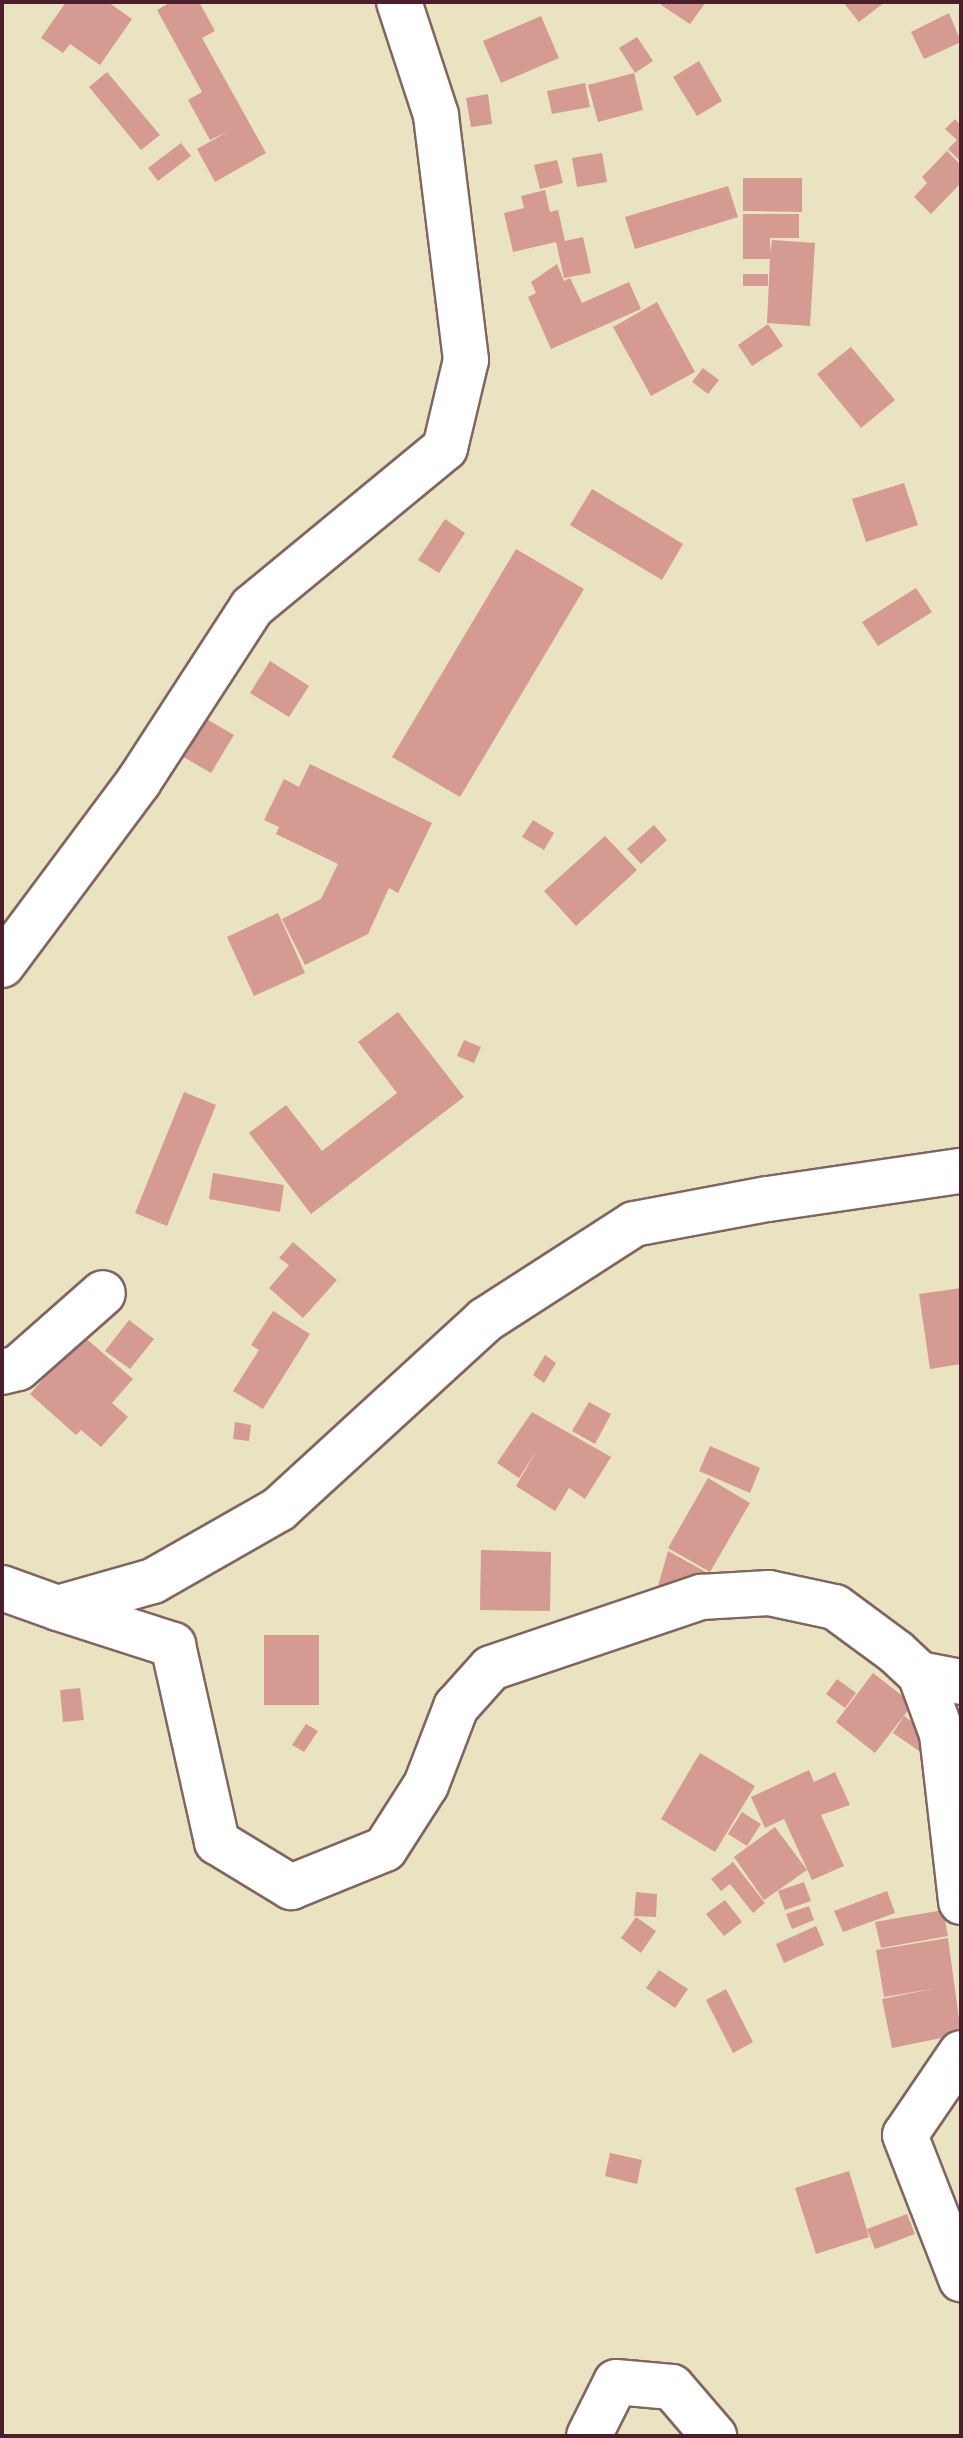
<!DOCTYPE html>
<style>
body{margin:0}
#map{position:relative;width:963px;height:2438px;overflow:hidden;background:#eae3c1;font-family:"Playpen Sans",sans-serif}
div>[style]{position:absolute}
.building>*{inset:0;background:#d59a91}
.roads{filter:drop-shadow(2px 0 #826460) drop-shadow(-2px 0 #826460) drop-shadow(0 2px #826460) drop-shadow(0 -2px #826460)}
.minor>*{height:44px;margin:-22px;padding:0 22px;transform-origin:22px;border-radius:22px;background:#fff}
span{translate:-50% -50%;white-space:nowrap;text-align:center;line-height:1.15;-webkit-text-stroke:8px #fcf5e5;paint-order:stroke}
.frame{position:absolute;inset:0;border:4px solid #4a1f2b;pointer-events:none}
</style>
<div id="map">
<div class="building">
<i style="clip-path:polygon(66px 2px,108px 2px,132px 19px,100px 65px,70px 44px,63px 53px,41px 38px)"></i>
<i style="clip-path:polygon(171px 2px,199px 2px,215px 31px,202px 38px,266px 153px,215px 182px,197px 149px,229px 131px,210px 140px,188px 100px,202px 92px,157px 10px)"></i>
<i style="clip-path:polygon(663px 2px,706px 2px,690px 24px,661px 5px)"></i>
<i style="clip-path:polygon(843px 2px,885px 2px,859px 22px)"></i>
<i style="clip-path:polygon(949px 13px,961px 42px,924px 59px,911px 32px)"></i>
<i style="clip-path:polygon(541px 16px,559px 58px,501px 83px,483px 41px)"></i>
<i style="clip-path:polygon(637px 37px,653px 61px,635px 73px,619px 48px)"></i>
<i style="clip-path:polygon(699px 61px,722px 101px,697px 116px,673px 77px)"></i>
<i style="clip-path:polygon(107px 72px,160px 135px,141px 150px,89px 87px)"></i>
<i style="clip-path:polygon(634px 73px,643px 110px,598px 122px,588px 85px)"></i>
<i style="clip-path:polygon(585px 83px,590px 107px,552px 114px,547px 91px)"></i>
<i style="clip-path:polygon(488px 94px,492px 124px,471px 127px,466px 98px)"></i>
<i style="clip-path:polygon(955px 119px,961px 126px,961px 162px,948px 149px,957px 140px,945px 129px)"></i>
<i style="clip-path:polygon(181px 143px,191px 156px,158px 181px,148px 168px)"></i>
<i style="clip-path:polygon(947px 151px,961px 165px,961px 183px,931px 214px,914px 197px,927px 183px,922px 177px)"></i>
<i style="clip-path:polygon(602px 153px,607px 182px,577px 187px,572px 158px)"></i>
<i style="clip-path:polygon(557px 160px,563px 183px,540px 189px,534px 165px)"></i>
<i style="clip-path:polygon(743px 178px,802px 178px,802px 212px,743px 211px)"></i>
<i style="clip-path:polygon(728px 186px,738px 217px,635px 249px,625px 217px)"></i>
<i style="clip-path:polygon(545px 190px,550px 212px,558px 210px,565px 241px,583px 237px,591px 273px,564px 278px,556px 242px,513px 252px,504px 213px,524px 208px,521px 196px)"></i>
<i style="clip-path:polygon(743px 214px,799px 214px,799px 238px,770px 238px,770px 253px,772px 240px,815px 243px,810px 326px,767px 323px,770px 259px,743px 259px)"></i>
<i style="clip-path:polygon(557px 264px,564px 281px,570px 278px,582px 303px,629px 282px,641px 309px,551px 349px,528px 297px,536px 293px,531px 282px)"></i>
<i style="clip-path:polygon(743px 274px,768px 274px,768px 286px,743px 286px)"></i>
<i style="clip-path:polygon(657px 302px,695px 372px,651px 396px,613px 327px)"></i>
<i style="clip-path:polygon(768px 324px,783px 346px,752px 366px,738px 345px)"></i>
<i style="clip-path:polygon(851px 347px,895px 400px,861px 428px,817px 374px)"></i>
<i style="clip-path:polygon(703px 368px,719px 380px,708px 394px,692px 382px)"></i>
<i style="clip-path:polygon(904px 483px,918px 525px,866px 542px,852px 499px)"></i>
<i style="clip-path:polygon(592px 489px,683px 544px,662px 580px,570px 525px)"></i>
<i style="clip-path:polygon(445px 519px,465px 533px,439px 573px,418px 560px)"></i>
<i style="clip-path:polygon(516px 549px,584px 589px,460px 797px,392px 757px)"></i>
<i style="clip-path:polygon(916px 588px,932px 612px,878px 646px,862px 622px)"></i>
<i style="clip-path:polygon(270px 661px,309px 686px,289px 717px,250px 693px)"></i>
<i style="clip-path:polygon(203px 717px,234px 735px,211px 773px,180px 755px)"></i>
<i style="clip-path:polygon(310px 764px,432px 823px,398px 893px,389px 888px,368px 934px,305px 965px,282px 919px,321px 899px,338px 864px,276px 834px,279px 827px,264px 820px,284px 779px,299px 787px)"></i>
<i style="clip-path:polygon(533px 820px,554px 833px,544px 850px,522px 837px)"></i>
<i style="clip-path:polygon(654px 825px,667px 840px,641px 864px,627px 849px)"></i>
<i style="clip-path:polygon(605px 836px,637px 870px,576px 926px,544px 891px)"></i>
<i style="clip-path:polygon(278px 913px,305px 973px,254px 996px,227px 937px)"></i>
<i style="clip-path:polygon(398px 1012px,464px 1097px,311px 1214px,249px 1133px,286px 1105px,322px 1151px,397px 1093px,358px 1042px)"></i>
<i style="clip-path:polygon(464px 1040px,481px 1047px,474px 1063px,457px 1056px)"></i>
<i style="clip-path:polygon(184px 1092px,216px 1105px,167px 1226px,135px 1213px)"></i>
<i style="clip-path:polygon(213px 1173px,284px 1185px,280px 1212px,209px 1199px)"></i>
<i style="clip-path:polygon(293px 1242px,337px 1280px,303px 1318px,269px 1288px,289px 1265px,279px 1258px)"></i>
<i style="clip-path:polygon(961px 1288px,961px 1364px,930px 1369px,919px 1294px)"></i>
<i style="clip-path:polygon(273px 1311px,310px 1334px,263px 1409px,233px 1391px,259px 1350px,251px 1345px)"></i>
<i style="clip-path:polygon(129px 1320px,154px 1339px,130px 1369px,105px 1351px)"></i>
<i style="clip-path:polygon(82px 1335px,133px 1379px,112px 1403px,128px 1417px,101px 1447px,81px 1430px,76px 1435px,30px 1394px)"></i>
<i style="clip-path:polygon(545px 1355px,556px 1363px,544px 1383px,533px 1375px)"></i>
<i style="clip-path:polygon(589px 1402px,611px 1414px,595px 1444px,572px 1431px)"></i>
<i style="clip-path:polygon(532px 1412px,611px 1457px,585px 1499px,569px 1488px,555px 1511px,516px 1486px,537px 1450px,519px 1478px,497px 1463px)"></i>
<i style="clip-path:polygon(235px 1422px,251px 1425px,249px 1441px,233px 1439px)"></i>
<i style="clip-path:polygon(710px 1446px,760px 1468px,750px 1493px,699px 1471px)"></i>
<i style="clip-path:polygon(708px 1478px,750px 1503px,710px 1572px,668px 1548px)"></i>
<i style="clip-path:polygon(481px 1550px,551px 1552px,550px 1611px,480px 1610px)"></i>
<i style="clip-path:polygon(668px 1551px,711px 1575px,656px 1593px)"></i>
<i style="clip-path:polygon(264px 1635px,319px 1635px,319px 1705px,264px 1705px)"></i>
<i style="clip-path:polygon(873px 1673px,913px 1704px,875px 1753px,836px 1722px)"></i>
<i style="clip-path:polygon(837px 1679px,856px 1693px,845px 1708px,826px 1694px)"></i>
<i style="clip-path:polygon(80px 1688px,84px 1720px,63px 1722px,60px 1690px)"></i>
<i style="clip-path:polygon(904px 1716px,933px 1737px,922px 1753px,893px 1733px)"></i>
<i style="clip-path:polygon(306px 1724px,318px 1731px,304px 1752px,292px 1745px)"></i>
<i style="clip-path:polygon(700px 1753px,755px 1786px,715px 1852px,661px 1819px)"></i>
<i style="clip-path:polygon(809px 1770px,814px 1782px,835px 1772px,850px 1805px,821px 1815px,844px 1866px,812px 1880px,784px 1819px,765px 1828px,751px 1797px)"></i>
<i style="clip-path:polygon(742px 1812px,761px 1824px,747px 1846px,728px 1834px)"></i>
<i style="clip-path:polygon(775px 1827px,807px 1870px,764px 1900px,734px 1857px)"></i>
<i style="clip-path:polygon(733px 1862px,765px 1903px,753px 1913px,730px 1884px,721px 1891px,711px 1879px)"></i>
<i style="clip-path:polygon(804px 1882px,811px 1901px,785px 1910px,778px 1891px)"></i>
<i style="clip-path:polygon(887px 1891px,895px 1913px,843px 1932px,834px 1911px)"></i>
<i style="clip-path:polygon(636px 1892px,657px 1894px,656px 1917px,634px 1916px)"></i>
<i style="clip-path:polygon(725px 1900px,742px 1922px,724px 1936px,706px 1914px)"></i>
<i style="clip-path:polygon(809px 1906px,814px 1920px,792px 1929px,786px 1914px)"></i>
<i style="clip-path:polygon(943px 1910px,948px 1936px,881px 1948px,875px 1922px)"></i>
<i style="clip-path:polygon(636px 1917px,656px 1931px,641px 1953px,621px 1938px)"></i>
<i style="clip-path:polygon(816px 1926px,824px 1945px,784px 1963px,776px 1944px)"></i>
<i style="clip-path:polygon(948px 1938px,961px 2034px,892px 2048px,882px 1999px,937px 1988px,884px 1997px,876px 1950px)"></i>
<i style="clip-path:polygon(659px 1970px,688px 1989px,675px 2008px,646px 1988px)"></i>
<i style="clip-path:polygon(726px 1989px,753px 2042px,733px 2053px,706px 2000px)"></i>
<i style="clip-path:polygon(610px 2153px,642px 2160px,637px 2184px,605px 2176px)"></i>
<i style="clip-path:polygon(849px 2171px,869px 2237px,816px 2254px,795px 2188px)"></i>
<i style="clip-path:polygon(907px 2214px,915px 2234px,875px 2249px,867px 2229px)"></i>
</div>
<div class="roads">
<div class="minor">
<i style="left:2px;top:965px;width:229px;rotate:-53.3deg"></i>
<i style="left:139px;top:781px;width:207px;rotate:-57deg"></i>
<i style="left:252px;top:607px;width:250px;rotate:-39.5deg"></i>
<i style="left:445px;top:448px;width:90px;rotate:-76.6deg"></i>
<i style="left:466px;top:360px;width:247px;rotate:-97deg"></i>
<i style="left:436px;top:115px;width:119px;rotate:-108.1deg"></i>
<i style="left:2px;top:1372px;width:16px;rotate:-14deg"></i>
<i style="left:18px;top:1368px;width:113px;rotate:-41.4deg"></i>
<i style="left:2px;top:1588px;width:59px;rotate:19.7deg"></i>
<i style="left:58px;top:1608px;width:99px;rotate:-15.9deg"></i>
<i style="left:153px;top:1581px;width:145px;rotate:-29.7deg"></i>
<i style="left:279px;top:1509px;width:280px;rotate:-42.5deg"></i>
<i style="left:485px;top:1320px;width:177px;rotate:-32.8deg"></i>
<i style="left:634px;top:1224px;width:136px;rotate:-10.6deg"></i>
<i style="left:768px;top:1199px;width:195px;rotate:-8.3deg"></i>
<i style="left:58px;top:1608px;width:121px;rotate:17.8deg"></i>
<i style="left:173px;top:1645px;width:202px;rotate:77.4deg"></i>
<i style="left:217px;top:1842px;width:87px;rotate:31.3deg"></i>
<i style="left:291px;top:1887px;width:101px;rotate:-22deg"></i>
<i style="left:385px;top:1849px;width:76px;rotate:-57.4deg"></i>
<i style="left:426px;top:1785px;width:84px;rotate:-69deg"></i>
<i style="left:456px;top:1707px;width:52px;rotate:-48.1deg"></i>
<i style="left:491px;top:1668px;width:222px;rotate:-18.7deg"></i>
<i style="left:701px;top:1597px;width:68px;rotate:-3.4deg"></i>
<i style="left:769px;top:1593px;width:67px;rotate:12deg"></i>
<i style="left:835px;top:1607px;width:76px;rotate:36.4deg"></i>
<i style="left:896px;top:1652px;width:33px;rotate:43deg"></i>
<i style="left:920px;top:1674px;width:42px;rotate:11deg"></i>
<i style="left:920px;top:1674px;width:64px;rotate:69.9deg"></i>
<i style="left:942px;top:1734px;width:169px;rotate:83.5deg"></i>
<i style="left:961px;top:2053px;width:99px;rotate:124.3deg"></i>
<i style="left:905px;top:2135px;width:155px;rotate:68.7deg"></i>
<i style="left:589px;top:2436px;width:60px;rotate:-63.4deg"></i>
<i style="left:616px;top:2382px;width:56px;rotate:5.1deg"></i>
<i style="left:672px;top:2387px;width:65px;rotate:49.4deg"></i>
</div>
</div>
<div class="frame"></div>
</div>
